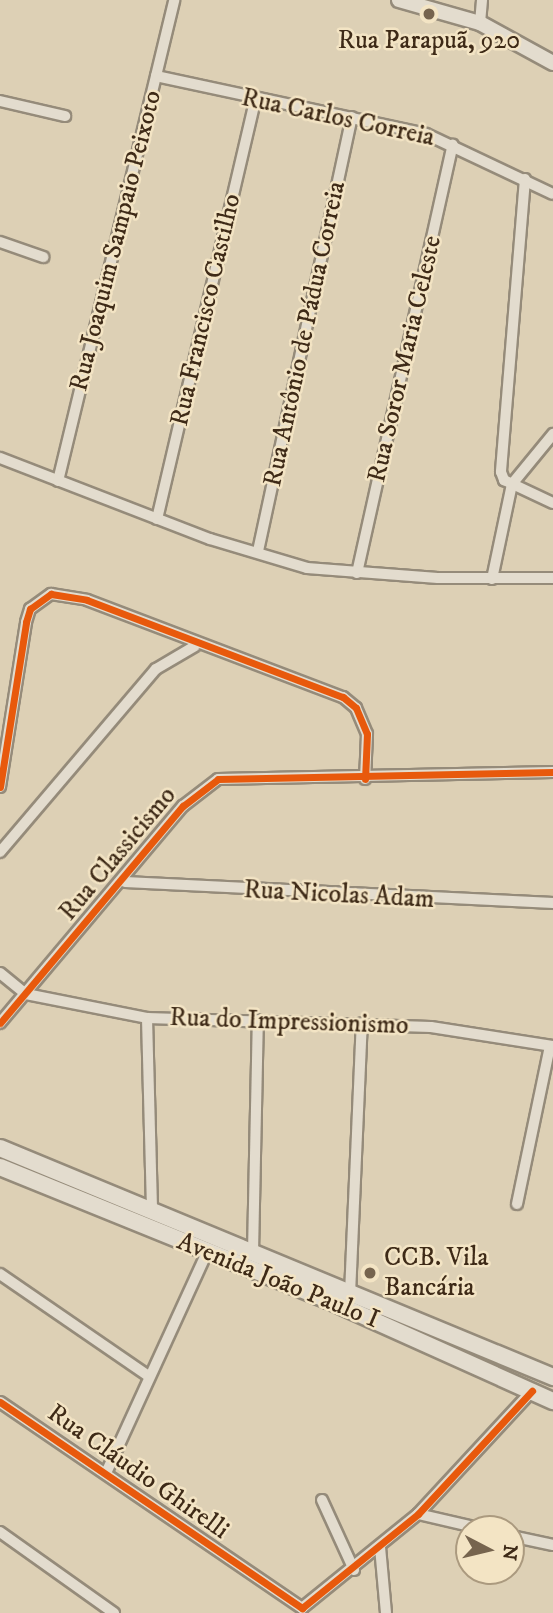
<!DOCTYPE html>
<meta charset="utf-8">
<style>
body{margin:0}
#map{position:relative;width:553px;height:1613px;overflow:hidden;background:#ddd0b5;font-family:"IM FELL DW Pica",serif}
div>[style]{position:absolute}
.roads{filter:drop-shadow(2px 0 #958b7a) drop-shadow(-2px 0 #958b7a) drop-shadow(0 2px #958b7a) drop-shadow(0 -2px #958b7a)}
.minor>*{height:10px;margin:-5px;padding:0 5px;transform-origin:5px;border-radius:5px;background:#e3dcce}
.tertiary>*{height:14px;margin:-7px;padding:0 7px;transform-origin:7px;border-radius:7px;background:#e3dcce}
.secondary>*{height:16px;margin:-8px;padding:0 8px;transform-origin:8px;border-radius:8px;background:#e3dcce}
.cycleway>*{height:7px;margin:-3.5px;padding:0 3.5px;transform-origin:3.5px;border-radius:3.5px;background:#e8590c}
.dots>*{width:19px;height:19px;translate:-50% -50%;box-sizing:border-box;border:4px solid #f3e4c4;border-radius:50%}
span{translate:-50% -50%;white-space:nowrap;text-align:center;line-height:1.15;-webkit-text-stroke:5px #f3e4c4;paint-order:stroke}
.poi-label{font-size:26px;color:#3e2a17}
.left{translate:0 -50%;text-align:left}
.street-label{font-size:26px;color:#3e2a17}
.north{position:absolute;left:455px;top:1515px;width:70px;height:70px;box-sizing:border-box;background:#f3e4c4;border:2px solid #ab9a7f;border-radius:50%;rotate:97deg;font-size:19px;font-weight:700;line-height:28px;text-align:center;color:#3e2a17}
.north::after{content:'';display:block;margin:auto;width:24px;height:32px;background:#76644e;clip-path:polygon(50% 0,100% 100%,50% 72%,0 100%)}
</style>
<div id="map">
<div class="roads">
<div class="minor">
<i style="left:480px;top:23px;width:23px;rotate:-85deg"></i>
<i style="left:156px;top:76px;width:276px;rotate:12.1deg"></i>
<i style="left:426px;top:134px;width:140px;rotate:25.3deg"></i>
<i style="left:0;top:101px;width:67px;rotate:13deg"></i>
<i style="left:525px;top:179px;width:294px;rotate:94.7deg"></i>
<i style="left:501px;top:472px;width:9px;rotate:69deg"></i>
<i style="left:504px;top:480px;width:54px;rotate:25.1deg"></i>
<i style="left:0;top:242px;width:46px;rotate:19.2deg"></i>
<i style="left:0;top:458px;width:225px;rotate:21.1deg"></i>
<i style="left:210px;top:539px;width:101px;rotate:16.6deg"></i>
<i style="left:307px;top:568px;width:131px;rotate:4.4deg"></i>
<i style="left:438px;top:578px;width:115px"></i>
<i style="left:58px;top:481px;width:495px;rotate:-76.4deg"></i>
<i style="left:157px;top:519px;width:429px;rotate:-76.8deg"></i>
<i style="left:258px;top:551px;width:444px;rotate:-77.8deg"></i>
<i style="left:357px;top:573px;width:439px;rotate:-77.4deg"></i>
<i style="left:492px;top:579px;width:97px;rotate:-78.1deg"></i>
<i style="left:512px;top:484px;width:65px;rotate:-50.6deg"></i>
<i style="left:0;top:787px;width:167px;rotate:-81deg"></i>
<i style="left:26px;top:622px;width:14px;rotate:-73deg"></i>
<i style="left:30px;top:609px;width:26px;rotate:-36deg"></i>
<i style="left:51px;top:594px;width:36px;rotate:9deg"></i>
<i style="left:87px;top:600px;width:274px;rotate:20.8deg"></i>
<i style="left:343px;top:697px;width:17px;rotate:40deg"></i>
<i style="left:356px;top:708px;width:28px;rotate:67deg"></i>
<i style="left:367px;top:734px;width:45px;rotate:92.5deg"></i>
<i style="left:0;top:852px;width:240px;rotate:-49.6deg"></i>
<i style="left:156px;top:669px;width:45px;rotate:-30.5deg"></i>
<i style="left:125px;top:882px;width:429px;rotate:2.8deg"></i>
<i style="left:0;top:973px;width:33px;rotate:39deg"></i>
<i style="left:26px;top:994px;width:123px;rotate:11.2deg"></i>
<i style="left:147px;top:1018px;width:284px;rotate:1.8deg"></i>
<i style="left:431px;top:1027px;width:123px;rotate:8.9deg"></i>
<i style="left:147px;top:1018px;width:193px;rotate:88.5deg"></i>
<i style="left:0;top:1023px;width:284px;rotate:-49.9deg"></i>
<i style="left:183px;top:806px;width:44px;rotate:-37.6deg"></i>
<i style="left:218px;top:779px;width:335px;rotate:-1.2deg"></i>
<i style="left:517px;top:1204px;width:161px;rotate:-78.2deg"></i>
<i style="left:253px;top:1252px;width:232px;rotate:-88.8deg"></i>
<i style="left:0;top:1274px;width:178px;rotate:34.5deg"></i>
<i style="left:350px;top:1294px;width:271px;rotate:-87.5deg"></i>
<i style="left:0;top:1402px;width:366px;rotate:34.3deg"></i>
<i style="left:302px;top:1608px;width:149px;rotate:-39deg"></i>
<i style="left:418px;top:1514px;width:168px;rotate:-47.2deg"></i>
<i style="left:106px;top:1473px;width:243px;rotate:-65.4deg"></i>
<i style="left:322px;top:1500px;width:77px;rotate:65.4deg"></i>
<i style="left:418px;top:1514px;width:67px;rotate:13deg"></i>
<i style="left:0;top:1532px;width:140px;rotate:35.4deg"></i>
<i style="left:511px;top:1536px;width:43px;rotate:12.1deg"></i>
<i style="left:380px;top:1547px;width:66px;rotate:84.8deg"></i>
</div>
<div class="tertiary">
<i style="left:399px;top:0;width:84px;rotate:15.9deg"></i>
<i style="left:480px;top:23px;width:83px;rotate:28.7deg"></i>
</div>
<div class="secondary">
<i style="left:0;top:1148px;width:599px;rotate:22.49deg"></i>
<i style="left:0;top:1167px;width:354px;rotate:22.1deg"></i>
<i style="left:328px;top:1300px;width:247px;rotate:24.2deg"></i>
</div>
</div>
<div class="cycleway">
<i style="left:0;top:787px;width:167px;rotate:-81deg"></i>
<i style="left:26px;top:622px;width:14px;rotate:-73deg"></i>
<i style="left:30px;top:609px;width:26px;rotate:-36deg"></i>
<i style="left:51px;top:594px;width:36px;rotate:9deg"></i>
<i style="left:87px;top:600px;width:274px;rotate:20.8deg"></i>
<i style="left:343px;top:697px;width:17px;rotate:40deg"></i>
<i style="left:356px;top:708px;width:28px;rotate:67deg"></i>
<i style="left:367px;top:734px;width:45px;rotate:92.5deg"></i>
<i style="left:0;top:1023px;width:284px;rotate:-49.9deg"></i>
<i style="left:183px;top:806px;width:44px;rotate:-37.6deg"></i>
<i style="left:218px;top:779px;width:335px;rotate:-1.2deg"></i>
<i style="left:0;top:1402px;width:366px;rotate:34.3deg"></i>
<i style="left:302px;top:1608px;width:149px;rotate:-39deg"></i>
<i style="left:418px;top:1514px;width:168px;rotate:-47.2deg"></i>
</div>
<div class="dots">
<i style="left:429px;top:14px;background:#76644e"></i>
<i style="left:370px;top:1273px;background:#76644e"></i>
</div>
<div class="poi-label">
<span style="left:429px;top:41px">Rua Parapuã, 920</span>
<span class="left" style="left:384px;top:1273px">CCB. Vila<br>Bancária</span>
</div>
<div class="street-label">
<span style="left:338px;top:118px;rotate:12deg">Rua Carlos Correia</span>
<span style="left:116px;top:241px;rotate:-76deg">Rua Joaquim Sampaio Peixoto</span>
<span style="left:206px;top:310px;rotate:-77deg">Rua Francisco Castilho</span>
<span style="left:305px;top:334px;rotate:-78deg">Rua Antônio de Pádua Correia</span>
<span style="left:405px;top:359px;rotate:-77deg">Rua Soror Maria Celeste</span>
<span style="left:118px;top:854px;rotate:-50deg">Rua Classicismo</span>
<span style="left:339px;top:895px;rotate:3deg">Rua Nicolas Adam</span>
<span style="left:289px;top:1022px;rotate:2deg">Rua do Impressionismo</span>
<span style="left:278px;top:1281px;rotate:22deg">Avenida João Paulo I</span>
<span style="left:138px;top:1472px;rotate:35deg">Rua Cláudio Ghirelli</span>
</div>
<div class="north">N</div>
</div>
